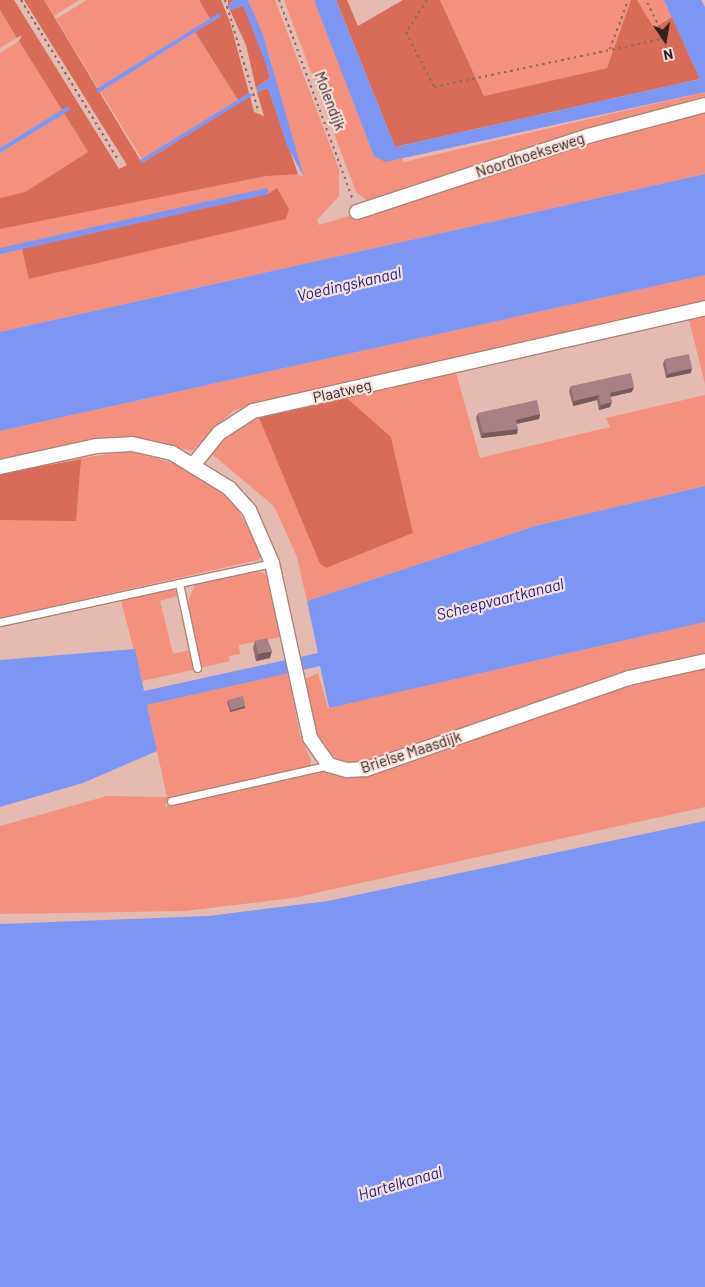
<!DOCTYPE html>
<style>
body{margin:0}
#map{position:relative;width:705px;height:1287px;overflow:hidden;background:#e4bab1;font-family:Barlow,sans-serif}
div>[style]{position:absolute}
.green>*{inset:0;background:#f4917e}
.forest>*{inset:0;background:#d86c58}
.water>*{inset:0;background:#7e96f3}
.path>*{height:2px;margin-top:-1px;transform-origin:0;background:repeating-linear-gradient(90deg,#866a64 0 2.5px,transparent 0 6.5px)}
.roads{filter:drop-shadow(1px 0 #aa837b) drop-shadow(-1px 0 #aa837b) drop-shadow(0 1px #aa837b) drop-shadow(0 -1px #aa837b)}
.lane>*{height:7px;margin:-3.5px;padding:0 3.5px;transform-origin:3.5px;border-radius:3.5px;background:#fff}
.street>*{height:14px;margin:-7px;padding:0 7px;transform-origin:7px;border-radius:7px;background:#fff}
.wall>*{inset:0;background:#916e72}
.shaded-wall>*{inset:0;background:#765a5d}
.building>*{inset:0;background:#a98085}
span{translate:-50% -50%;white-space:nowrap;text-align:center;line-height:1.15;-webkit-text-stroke:4.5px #f6e0db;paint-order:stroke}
.street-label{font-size:15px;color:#332320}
.water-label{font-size:16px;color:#1c1c87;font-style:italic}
.north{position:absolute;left:640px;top:15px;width:50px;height:50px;-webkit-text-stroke:4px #f6e0db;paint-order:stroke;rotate:168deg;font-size:14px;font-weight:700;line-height:20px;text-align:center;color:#332320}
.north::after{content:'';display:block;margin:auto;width:18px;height:22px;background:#332320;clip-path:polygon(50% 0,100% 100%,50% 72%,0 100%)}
</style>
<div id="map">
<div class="green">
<i style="clip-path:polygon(44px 0,79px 0,54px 16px)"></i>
<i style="clip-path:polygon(87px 0,199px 0,210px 19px,98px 88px,56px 19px)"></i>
<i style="clip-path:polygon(248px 0,275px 0,339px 169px,339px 196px,317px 220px,319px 225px,705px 108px,705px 174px,0 332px,0 222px,292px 162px,297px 174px,304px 177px,281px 108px,270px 57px)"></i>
<i style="clip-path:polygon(284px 0,314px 0,404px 162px,705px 92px,705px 101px,369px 202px,356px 192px)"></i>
<i style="clip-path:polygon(440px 0,631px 0,607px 68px,484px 96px)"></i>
<i style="clip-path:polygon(637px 0,664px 0,672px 17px,654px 28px)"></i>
<i style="clip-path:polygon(0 10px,17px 38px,0 48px)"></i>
<i style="clip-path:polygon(195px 32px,238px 100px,142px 159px,100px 91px)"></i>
<i style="clip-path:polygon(19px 41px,62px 110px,0 148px,0 53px)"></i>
<i style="clip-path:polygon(64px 113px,88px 152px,25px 192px,0 198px,0 153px)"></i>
<i style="clip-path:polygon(705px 275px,705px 302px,251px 405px,233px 411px,192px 451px,150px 442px,0 462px,0 431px)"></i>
<i style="clip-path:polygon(705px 316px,705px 384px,689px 320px)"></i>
<i style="clip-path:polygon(456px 373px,480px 458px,610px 427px,606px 418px,705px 395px,705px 486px,535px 526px,307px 601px,297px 557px,274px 506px,212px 454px,239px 424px,259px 418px,320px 564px,326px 568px,413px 533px,391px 437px,347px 398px)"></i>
<i style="clip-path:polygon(129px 451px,180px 465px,213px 485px,235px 505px,263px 555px,258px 560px,0 618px,0 520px,81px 459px,62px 461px)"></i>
<i style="clip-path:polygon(254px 570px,267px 575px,281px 637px,239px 645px,240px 654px,229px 656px,230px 661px,200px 668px,187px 604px,195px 584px)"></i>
<i style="clip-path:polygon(175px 588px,177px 596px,160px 601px,173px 654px,189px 650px,193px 670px,142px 681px,121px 601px)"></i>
<i style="clip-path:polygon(705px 622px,705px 655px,626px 673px,362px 762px,340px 762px,315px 738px,301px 681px,318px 673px,328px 708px)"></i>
<i style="clip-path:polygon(705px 668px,705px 807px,293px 898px,184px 911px,0 914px,0 826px,107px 796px,167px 797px,147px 705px,288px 673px,300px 735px,311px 760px,311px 767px,168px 797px,165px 807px,330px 770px,346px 775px,589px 695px)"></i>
</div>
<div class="forest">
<i style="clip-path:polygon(0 0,14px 0,119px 169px,127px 165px,24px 0,44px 0,142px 163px,250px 96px,254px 112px,264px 116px,257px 92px,268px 88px,298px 174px,266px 176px,0 229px,0 198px,25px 192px,88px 152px,64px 113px,68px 107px,62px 110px,19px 41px,22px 35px,17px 38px,0 10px)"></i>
<i style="clip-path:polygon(199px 0,221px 0,230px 22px,249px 93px,238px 100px,195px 32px,221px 16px,210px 19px)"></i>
<i style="clip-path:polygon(228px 0,234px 0,229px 5px,231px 10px,243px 5px,263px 53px,270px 78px,256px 88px,246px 45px,228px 6px)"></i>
<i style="clip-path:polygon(336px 0,347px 0,358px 26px,403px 0,440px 0,484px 96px,607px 68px,631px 0,637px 0,654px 28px,672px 17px,700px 79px,395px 147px)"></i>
<i style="clip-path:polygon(277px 188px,289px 209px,286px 219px,29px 279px,22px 249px,268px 194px)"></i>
<i style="clip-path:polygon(347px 398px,391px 437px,413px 533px,326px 568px,320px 564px,259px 418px)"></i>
<i style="clip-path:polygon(81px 459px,76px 521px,0 520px,0 474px)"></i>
</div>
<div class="water">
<i style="clip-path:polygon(234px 0,248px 0,263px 35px,304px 177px,287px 146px,268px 88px,257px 92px,256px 88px,270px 78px,267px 67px,243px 5px,231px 10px,228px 6px)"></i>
<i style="clip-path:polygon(314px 0,336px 0,395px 147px,700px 79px,664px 0,701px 0,705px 7px,705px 92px,385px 162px,374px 156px)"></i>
<i style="clip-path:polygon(219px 13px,221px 16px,98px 93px,96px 89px)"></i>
<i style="clip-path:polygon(249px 93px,253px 95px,142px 163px,140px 160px)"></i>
<i style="clip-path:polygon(68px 106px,70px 110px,0 153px,0 148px)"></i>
<i style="clip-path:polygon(705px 174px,705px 275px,0 431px,0 332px)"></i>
<i style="clip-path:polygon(267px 188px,269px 194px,0 254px,0 248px)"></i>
<i style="clip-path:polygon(705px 486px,705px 622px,329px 708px,320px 666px,147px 705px,157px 751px,83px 783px,0 807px,0 660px,135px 649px,144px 691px,318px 653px,307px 601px,535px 526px)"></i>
<i style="clip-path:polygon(705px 821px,705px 1287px,0 1287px,0 924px,209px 916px,328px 901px)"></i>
</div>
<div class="path">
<i style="left:21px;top:0;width:188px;rotate:58.7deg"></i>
<i style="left:225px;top:0;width:115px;rotate:73.3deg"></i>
<i style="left:279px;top:0;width:213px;rotate:69.7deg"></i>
<i style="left:427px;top:0;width:38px;rotate:123deg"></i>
<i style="left:406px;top:32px;width:62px;rotate:63deg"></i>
<i style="left:434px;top:87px;width:232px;rotate:-11.9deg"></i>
<i style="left:661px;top:39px;width:5px;rotate:-68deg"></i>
<i style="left:663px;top:34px;width:38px;rotate:-117deg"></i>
<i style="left:610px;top:49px;width:52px;rotate:-69.8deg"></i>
</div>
<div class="roads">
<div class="lane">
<i style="left:0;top:622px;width:183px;rotate:-12.3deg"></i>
<i style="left:197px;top:668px;width:87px;rotate:-102deg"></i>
<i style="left:179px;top:583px;width:95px;rotate:-12.1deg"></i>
<i style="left:171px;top:801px;width:162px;rotate:-12.8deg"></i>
</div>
<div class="street">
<i style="left:357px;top:212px;width:243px;rotate:-18.2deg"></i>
<i style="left:588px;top:136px;width:121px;rotate:-14.8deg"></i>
<i style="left:194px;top:464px;width:40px;rotate:-51deg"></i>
<i style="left:219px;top:433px;width:40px;rotate:-32.9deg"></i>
<i style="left:253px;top:411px;width:464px;rotate:-12.8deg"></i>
<i style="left:0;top:467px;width:98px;rotate:-12.3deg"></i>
<i style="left:96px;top:446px;width:36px;rotate:-3deg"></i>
<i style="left:132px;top:444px;width:41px;rotate:12.7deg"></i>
<i style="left:172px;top:453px;width:67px;rotate:31.6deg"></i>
<i style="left:229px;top:488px;width:30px;rotate:48deg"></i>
<i style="left:249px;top:510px;width:58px;rotate:66.5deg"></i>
<i style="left:272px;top:563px;width:179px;rotate:77.7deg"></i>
<i style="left:310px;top:738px;width:33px;rotate:55deg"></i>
<i style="left:329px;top:765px;width:19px;rotate:16deg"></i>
<i style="left:347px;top:770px;width:19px;rotate:-3deg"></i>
<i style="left:366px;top:769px;width:278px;rotate:-19.1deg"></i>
<i style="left:629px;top:678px;width:78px;rotate:-12.6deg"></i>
</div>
</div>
<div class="wall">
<i style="clip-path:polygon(665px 359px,691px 373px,666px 378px,663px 364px)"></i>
<i style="clip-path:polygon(571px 386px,632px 392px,611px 397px,610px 407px,599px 410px,597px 400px,573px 406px,569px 391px)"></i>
<i style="clip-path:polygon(478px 413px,540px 414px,539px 419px,517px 424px,517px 434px,481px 438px,476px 418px)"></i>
<i style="clip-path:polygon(255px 641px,270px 658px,256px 661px,253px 648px)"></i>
<i style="clip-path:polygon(228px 700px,245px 706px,245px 708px,230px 712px,227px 702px)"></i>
</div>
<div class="shaded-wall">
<i style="clip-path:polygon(692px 368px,691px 373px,666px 378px,668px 374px)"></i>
<i style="clip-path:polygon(634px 387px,632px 392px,608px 397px,610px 393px)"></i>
<i style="clip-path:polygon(599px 395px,597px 400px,573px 406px,574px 401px)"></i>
<i style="clip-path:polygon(612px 402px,610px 407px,599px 410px,601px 405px)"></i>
<i style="clip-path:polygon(540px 414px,539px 419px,514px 424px,516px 420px)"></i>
<i style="clip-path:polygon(518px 429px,517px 434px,481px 438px,483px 433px)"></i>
<i style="clip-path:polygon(272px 651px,270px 658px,256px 661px,258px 654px)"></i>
<i style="clip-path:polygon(245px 706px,245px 708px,230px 712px,231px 710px)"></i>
</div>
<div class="building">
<i style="clip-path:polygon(689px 354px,692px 368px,668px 374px,665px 359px)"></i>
<i style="clip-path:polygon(631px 373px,634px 387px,610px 393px,612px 402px,601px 405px,599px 395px,574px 401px,571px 386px)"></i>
<i style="clip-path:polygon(537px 400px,540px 414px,516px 420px,518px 429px,483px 433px,478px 413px)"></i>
<i style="clip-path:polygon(267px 638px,272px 651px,258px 654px,255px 641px)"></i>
<i style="clip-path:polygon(243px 696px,245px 706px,231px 710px,228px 700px)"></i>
</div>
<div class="street-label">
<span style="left:330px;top:101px;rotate:69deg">Molendijk</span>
<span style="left:530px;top:155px;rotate:-18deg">Noordhoekseweg</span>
<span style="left:342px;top:391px;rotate:-13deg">Plaatweg</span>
<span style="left:411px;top:752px;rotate:-18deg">Brielse Maasdijk</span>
</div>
<div class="water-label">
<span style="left:349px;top:284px;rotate:-13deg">Voedingskanaal</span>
<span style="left:500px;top:599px;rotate:-14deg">Scheepvaartkanaal</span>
<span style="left:400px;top:1183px;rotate:-16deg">Hartelkanaal</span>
</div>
<div class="north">N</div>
</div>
